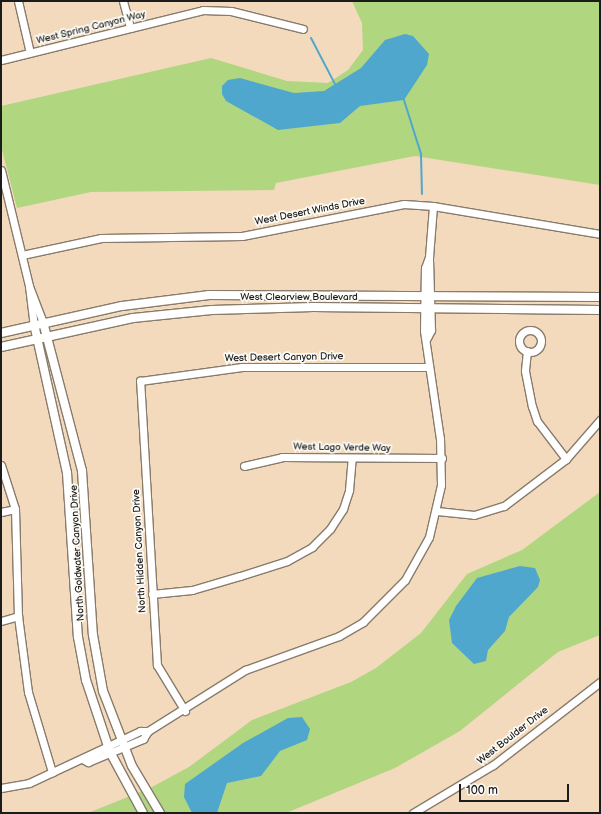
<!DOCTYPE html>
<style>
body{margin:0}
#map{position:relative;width:601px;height:814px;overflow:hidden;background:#f3dabc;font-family:"Balsamiq Sans",sans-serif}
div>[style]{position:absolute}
.green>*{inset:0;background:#b1d680}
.water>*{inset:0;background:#50a7cd}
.stream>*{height:2px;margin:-1px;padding:0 1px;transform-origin:1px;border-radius:1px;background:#50a7cd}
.roads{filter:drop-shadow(1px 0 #887b6c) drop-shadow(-1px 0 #887b6c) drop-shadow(0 1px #887b6c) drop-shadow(0 -1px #887b6c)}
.minor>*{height:7px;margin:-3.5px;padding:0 3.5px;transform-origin:3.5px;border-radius:3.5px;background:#fff}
.minor>.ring{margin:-3.5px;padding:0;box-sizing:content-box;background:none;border:7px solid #fff;border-radius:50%}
.tertiary>*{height:8px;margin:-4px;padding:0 4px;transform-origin:4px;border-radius:4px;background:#fff}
span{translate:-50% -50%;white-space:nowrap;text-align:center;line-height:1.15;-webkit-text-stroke:3.5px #fdfcf7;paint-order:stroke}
.street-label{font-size:10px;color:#1c1c1c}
.frame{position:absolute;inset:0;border:2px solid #1c1c1c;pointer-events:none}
.scale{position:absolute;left:459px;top:784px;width:110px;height:18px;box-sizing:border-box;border:2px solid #1c1c1c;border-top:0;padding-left:5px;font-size:12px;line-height:14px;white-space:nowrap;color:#1c1c1c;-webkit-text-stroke:3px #fdfcf7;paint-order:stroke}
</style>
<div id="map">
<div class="green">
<i style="clip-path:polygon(352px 1px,600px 1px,600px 185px,415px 156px,276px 183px,274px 190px,91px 192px,17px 208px,1px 146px,1px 106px,211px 58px,287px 81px,328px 83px,348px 70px,363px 50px,362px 23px)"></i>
<i style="clip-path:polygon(600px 492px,600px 635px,558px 652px,460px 731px,395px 768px,286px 813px,88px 813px,150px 788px,189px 767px,252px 720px,351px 682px,376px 668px,421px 633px,467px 574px,522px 550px)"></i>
</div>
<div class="water">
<i style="clip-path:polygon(405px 34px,413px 36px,429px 54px,427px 65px,404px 100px,360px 106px,340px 123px,278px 130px,226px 101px,222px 94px,222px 86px,228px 80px,240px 78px,294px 93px,324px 91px,361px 68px,385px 40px)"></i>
<i style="clip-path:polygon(520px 566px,535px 568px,540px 580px,538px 587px,509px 617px,505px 631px,488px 650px,486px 661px,474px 664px,452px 643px,449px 620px,456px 606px,477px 578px)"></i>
<i style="clip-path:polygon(302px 717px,310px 729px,307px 740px,280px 751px,261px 776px,227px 783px,217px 813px,192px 813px,184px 797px,185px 784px,243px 743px,288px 718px)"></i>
</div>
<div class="stream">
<i style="left:311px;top:38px;width:54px;rotate:62.5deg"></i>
<i style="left:404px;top:100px;width:57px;rotate:72.5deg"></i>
<i style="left:421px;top:154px;width:40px;rotate:88.6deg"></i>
</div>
<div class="roads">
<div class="minor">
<i style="left:18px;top:1px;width:53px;rotate:77deg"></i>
<i style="left:123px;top:1px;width:28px;rotate:75deg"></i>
<i style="left:1px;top:60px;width:208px;rotate:-13.9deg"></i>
<i style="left:203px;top:10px;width:28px;rotate:2deg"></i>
<i style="left:231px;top:11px;width:74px;rotate:14deg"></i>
<i style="left:1px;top:170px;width:119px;rotate:76.4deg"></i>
<i style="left:29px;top:286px;width:38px;rotate:83deg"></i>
<i style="left:22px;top:255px;width:81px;rotate:-12.1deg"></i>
<i style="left:101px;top:238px;width:141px;rotate:-0.8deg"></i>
<i style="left:242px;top:236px;width:165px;rotate:-11.2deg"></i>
<i style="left:404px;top:204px;width:29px;rotate:4deg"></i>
<i style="left:433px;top:206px;width:169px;rotate:9.5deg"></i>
<i style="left:29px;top:286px;width:39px;rotate:69deg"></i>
<i class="ring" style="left:519px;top:330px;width:15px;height:15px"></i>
<i style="left:427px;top:338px;width:9px;rotate:-63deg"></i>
<i style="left:431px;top:330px;width:73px;rotate:-91.6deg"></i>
<i style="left:429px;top:257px;width:51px;rotate:-85.5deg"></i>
<i style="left:527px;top:351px;width:20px;rotate:96deg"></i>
<i style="left:525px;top:371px;width:36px;rotate:79deg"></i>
<i style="left:532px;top:406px;width:16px;rotate:72deg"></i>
<i style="left:537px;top:421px;width:48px;rotate:52.7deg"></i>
<i style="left:1px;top:465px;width:46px;rotate:72.3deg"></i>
<i style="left:15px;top:509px;width:107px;rotate:88.4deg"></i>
<i style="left:18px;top:616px;width:77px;rotate:82.5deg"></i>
<i style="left:28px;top:692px;width:84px;rotate:73.3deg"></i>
<i style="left:244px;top:466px;width:39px;rotate:-13deg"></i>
<i style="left:282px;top:457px;width:160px;rotate:0.4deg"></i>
<i style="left:437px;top:511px;width:37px;rotate:6deg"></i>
<i style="left:474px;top:515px;width:31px;rotate:-17deg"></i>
<i style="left:504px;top:506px;width:78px;rotate:-37.2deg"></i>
<i style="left:566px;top:459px;width:52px;rotate:-48.9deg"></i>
<i style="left:1px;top:512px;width:14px;rotate:-12deg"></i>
<i style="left:152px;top:594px;width:40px;rotate:-5.7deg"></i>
<i style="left:192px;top:590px;width:50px;rotate:-16.3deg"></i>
<i style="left:240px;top:576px;width:49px;rotate:-17.7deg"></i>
<i style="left:287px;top:561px;width:29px;rotate:-29deg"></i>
<i style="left:312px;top:547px;width:25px;rotate:-45deg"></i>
<i style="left:330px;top:529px;width:24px;rotate:-57deg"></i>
<i style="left:343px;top:509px;width:20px;rotate:-72deg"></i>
<i style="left:349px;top:490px;width:32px;rotate:-85deg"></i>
<i style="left:1px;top:621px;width:18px;rotate:-16deg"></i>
<i style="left:185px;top:711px;width:54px;rotate:-121.3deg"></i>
<i style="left:157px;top:665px;width:285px;rotate:-93.4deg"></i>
<i style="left:140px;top:381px;width:103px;rotate:-7.8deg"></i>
<i style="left:242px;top:367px;width:187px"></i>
<i style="left:82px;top:759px;width:7px;rotate:27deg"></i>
<i style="left:88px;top:762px;width:60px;rotate:-22.7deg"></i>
<i style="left:143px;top:739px;width:9px;rotate:-58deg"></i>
<i style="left:148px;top:731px;width:115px;rotate:-32.2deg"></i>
<i style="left:245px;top:670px;width:100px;rotate:-19.9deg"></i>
<i style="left:339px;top:636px;width:28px;rotate:-30deg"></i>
<i style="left:363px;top:622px;width:59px;rotate:-45deg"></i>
<i style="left:405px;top:580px;width:49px;rotate:-60.8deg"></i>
<i style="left:429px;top:537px;width:53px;rotate:-77deg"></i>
<i style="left:441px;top:485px;width:46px;rotate:-91.2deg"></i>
<i style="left:440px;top:439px;width:110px;rotate:-98.4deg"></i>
<i style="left:424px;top:330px;width:62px;rotate:-89.1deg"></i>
<i style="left:425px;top:268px;width:12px;rotate:-70deg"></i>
<i style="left:1px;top:788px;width:28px;rotate:-10deg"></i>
<i style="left:29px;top:783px;width:123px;rotate:-25.1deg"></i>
<i style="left:140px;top:731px;width:8px"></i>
<i style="left:413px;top:813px;width:93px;rotate:-31deg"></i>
<i style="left:493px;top:765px;width:135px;rotate:-37.8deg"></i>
</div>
<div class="tertiary">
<i style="left:43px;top:322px;width:154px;rotate:75.3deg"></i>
<i style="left:82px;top:471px;width:164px;rotate:86.2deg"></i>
<i style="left:93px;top:635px;width:57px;rotate:79.9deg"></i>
<i style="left:103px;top:691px;width:80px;rotate:68.9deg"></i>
<i style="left:132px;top:766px;width:55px;rotate:59.2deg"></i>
<i style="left:34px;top:324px;width:153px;rotate:77.5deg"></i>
<i style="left:67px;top:473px;width:164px;rotate:86.2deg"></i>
<i style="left:78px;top:637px;width:44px;rotate:79.5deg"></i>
<i style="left:86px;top:680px;width:76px;rotate:71.6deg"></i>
<i style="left:110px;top:752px;width:69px;rotate:61.6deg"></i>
<i style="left:1px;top:333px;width:124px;rotate:-12.6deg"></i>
<i style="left:122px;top:306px;width:88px;rotate:-7.2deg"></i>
<i style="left:209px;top:295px;width:391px;rotate:0.3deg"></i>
<i style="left:1px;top:347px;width:135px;rotate:-12.4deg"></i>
<i style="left:133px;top:318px;width:79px;rotate:-5.8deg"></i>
<i style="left:212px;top:310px;width:101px;rotate:-1.7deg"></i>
<i style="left:313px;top:307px;width:287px;rotate:0.6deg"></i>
</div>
</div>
<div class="street-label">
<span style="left:91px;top:28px;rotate:-14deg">West Spring Canyon Way</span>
<span style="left:310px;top:212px;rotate:-11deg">West Desert Winds Drive</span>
<span style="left:299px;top:298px">West Clearview Boulevard</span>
<span style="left:284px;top:358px;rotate:-1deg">West Desert Canyon Drive</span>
<span style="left:342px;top:448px;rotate:1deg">West Lago Verde Way</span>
<span style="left:140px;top:551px;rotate:-93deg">North Hidden Canyon Drive</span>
<span style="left:78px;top:553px;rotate:-93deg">North Goldwater Canyon Drive</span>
<span style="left:513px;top:736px;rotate:-38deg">West Boulder Drive</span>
</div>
<div class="frame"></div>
<div class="scale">100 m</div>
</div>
